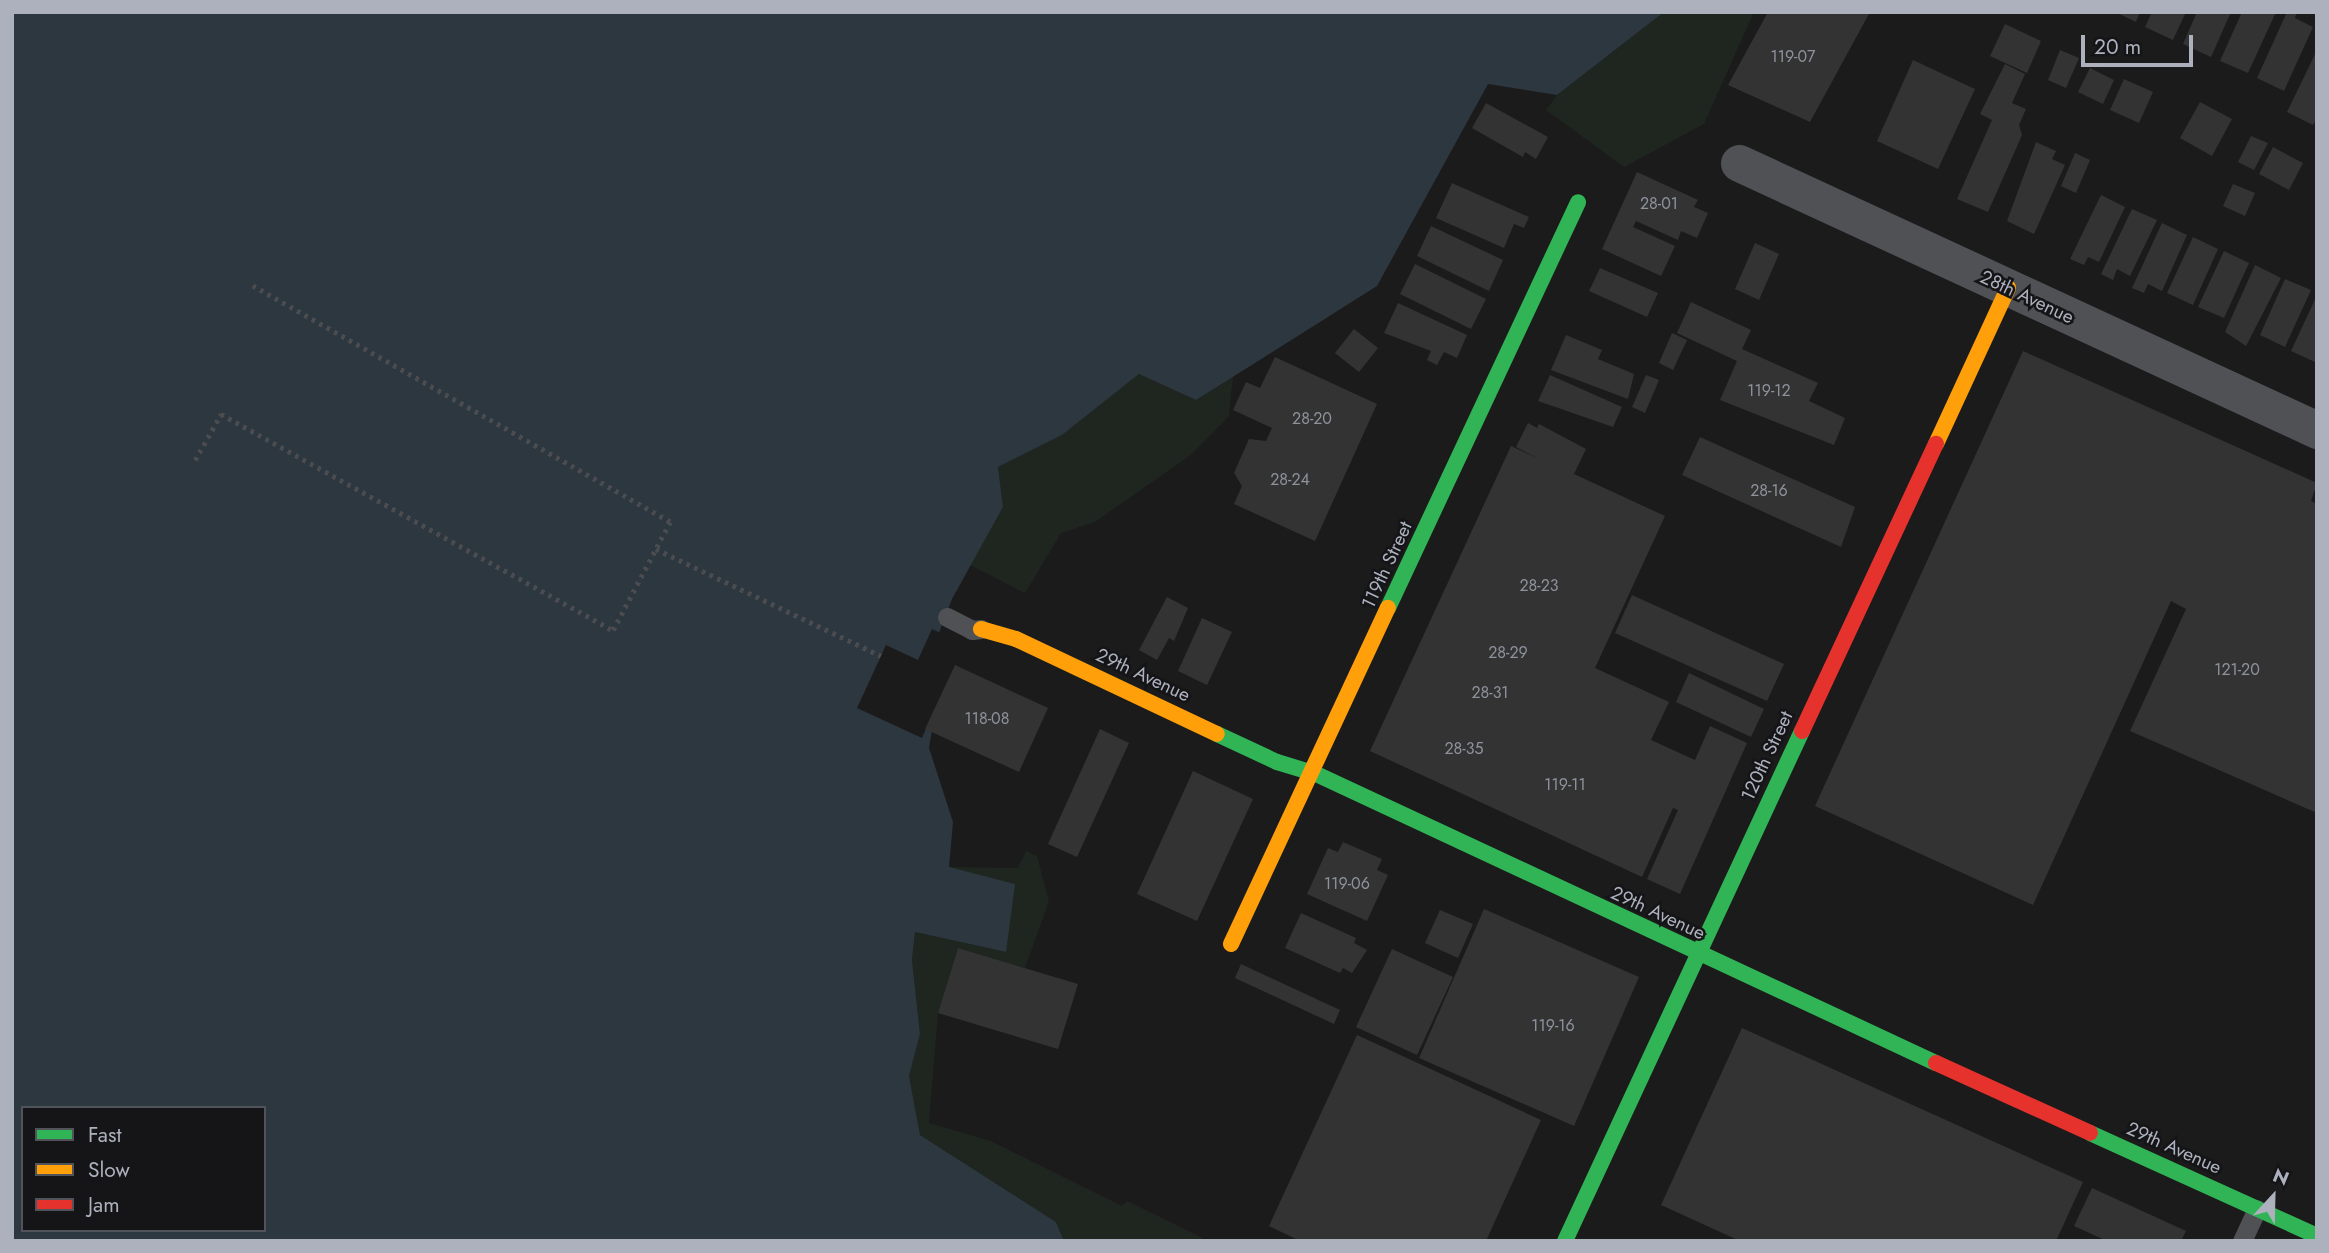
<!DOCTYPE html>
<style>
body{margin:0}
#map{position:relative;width:2329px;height:1253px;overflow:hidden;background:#1b1b1c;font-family:Jost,sans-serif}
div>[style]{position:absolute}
.green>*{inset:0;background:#1e261f}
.water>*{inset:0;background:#2d373f}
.pier>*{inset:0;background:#1b1b1c}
.building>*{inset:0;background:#333334}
.path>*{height:4.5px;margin-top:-2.25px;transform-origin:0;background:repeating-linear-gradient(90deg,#4b4c4f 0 3.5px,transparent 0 8.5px)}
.lane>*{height:19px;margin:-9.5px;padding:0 9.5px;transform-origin:9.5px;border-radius:9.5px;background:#4f5155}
.street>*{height:37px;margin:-18.5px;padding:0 18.5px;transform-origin:18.5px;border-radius:18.5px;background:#4f5155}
.fast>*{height:16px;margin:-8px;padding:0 8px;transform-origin:8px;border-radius:8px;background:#30b455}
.slow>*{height:16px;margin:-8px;padding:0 8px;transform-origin:8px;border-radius:8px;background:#ff9f0a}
.jam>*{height:16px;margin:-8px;padding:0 8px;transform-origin:8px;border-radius:8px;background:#e5322d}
span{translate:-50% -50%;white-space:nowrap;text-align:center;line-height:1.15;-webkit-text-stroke:5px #151518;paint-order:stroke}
.number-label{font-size:16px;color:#8e929b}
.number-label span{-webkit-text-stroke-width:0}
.street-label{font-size:19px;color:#acb1bd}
.frame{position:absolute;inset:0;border:14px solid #acb1bd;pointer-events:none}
.legend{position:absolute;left:21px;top:1106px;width:245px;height:126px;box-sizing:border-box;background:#151518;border:2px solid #51535a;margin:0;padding:9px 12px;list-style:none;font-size:21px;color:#acb1bd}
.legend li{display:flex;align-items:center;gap:14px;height:35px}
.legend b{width:35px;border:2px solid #51535a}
.north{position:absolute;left:2238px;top:1162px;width:70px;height:70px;-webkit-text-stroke:5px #151518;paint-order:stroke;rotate:22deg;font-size:19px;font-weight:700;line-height:28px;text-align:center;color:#acb1bd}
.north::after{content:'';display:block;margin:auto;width:24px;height:32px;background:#acb1bd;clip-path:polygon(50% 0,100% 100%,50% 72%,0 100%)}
.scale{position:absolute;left:2081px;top:35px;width:112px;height:32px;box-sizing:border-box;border:4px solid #acb1bd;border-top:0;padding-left:9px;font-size:21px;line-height:24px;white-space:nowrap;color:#acb1bd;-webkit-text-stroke:5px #151518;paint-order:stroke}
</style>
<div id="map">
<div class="green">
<i style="clip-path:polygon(1664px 12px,1754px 12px,1704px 124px,1624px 167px,1546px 110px,1557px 95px)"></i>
<i style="clip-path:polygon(1139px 374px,1196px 400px,1233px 376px,1229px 416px,1192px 454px,1095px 522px,1061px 533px,1025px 593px,970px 565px,1003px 507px,998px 467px,1062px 435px)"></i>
<i style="clip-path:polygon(1026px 851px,1037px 856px,1049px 901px,1025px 968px,958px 948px,938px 1013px,929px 1123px,991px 1141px,1122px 1206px,1127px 1201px,1203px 1238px,1200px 1241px,1064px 1241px,1056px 1222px,920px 1135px,909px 1076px,920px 1034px,912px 960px,915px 932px,1005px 952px,949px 867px,1018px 868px)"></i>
</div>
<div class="water">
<i style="clip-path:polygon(evenodd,12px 12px,1664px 12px,1557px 95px,1488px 84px,1377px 286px,1196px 400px,1139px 374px,1062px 435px,998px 467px,1003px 507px,952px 599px,921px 680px,935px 712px,929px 748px,953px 822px,949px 867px,1015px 884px,1006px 952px,915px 932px,912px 960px,920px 1034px,909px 1076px,920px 1135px,1056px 1222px,1064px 1241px,12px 1241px,12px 12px,23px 1108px,264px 1108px,264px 1230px,23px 1230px,23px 1108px)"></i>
</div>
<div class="pier">
<i style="clip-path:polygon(932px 629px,943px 634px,925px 680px,936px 706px,922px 738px,857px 708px,886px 645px,918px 660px)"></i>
</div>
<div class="building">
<i style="clip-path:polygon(1768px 12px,1870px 12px,1810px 122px,1728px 85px)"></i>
<i style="clip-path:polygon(2115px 12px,2140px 12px,2136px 22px)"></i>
<i style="clip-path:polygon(2152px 12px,2186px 12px,2173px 40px,2145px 27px)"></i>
<i style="clip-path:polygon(2197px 12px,2231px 12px,2211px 57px,2183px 44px)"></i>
<i style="clip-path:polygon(2242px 12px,2276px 12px,2248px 73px,2220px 61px)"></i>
<i style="clip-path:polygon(2287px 12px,2297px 12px,2295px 18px,2313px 27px,2284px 91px,2257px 78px)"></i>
<i style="clip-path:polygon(2005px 24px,2041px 41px,2027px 73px,1990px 56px)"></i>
<i style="clip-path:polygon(2060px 50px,2079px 58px,2066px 88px,2048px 80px)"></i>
<i style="clip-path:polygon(2317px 50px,2317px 118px,2313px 125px,2287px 112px)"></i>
<i style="clip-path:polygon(1913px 60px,1975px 89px,1938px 169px,1877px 141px)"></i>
<i style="clip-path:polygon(2005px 64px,2025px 74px,2012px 103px,2026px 109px,2019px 125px,2022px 135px,1988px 212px,1957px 199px,1992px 120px,1980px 114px)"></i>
<i style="clip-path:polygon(2090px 68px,2114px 80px,2103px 104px,2078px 92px)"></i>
<i style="clip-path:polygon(2124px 79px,2153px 92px,2139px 123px,2110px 110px)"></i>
<i style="clip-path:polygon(2200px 102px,2232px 119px,2212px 156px,2180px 138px)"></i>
<i style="clip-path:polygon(1486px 103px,1548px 137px,1536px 159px,1525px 152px,1523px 157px,1472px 128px)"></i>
<i style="clip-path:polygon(2251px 136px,2268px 143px,2254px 170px,2238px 162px)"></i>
<i style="clip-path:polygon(2036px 142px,2056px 151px,2052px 159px,2065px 165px,2034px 234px,2007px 221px)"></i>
<i style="clip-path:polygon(2273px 147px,2303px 163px,2289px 190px,2259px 174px)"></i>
<i style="clip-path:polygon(2075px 153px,2090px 160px,2076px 193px,2061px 186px)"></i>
<i style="clip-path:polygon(1637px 172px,1698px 200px,1694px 207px,1708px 213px,1697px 238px,1681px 231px,1678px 240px,1636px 221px,1633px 227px,1675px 246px,1661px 276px,1602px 249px)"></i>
<i style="clip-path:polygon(1452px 183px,1529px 217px,1524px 228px,1514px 224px,1504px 248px,1436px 218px)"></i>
<i style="clip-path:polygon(2233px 184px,2255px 193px,2245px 216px,2223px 206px)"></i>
<i style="clip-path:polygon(2101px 195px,2125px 207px,2099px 262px,2088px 257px,2084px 265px,2070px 259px)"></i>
<i style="clip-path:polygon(2132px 209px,2157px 220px,2130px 276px,2117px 269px,2113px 280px,2101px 274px)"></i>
<i style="clip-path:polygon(2162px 223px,2187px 235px,2162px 291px,2148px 284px,2144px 293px,2132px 288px)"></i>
<i style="clip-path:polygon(1431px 226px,1503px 260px,1489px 291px,1417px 256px)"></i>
<i style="clip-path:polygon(2193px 237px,2218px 249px,2193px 305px,2167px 293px)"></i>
<i style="clip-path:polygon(1755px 243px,1779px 254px,1759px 300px,1735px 289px)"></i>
<i style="clip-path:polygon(2224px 251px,2249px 263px,2224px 318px,2198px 307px)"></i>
<i style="clip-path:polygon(1415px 264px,1486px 299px,1471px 329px,1400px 294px)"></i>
<i style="clip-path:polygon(2255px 265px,2281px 278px,2246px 346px,2225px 332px)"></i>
<i style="clip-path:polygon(1600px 268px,1658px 293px,1647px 317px,1589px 291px)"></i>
<i style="clip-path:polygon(2285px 279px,2311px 290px,2285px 347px,2260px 335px)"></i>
<i style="clip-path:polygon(2317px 295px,2317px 363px,2291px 351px)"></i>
<i style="clip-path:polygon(1691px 302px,1751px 330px,1742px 349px,1818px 383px,1809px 401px,1845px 418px,1834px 445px,1720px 400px,1737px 361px,1677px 333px)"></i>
<i style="clip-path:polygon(1398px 303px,1467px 335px,1457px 358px,1444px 352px,1437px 365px,1427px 360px,1431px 351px,1384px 333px)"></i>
<i style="clip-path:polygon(1354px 329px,1378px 348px,1359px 372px,1335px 353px)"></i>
<i style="clip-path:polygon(1672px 333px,1687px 340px,1673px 370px,1659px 363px)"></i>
<i style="clip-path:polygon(1566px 335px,1602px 350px,1598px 359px,1634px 374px,1628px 399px,1551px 370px)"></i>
<i style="clip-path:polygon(2023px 351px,2317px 483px,2311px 501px,2317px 504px,2317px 813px,2130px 731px,2186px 609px,2171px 601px,2033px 905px,1815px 806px)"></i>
<i style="clip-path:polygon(1275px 357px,1377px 404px,1315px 541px,1234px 504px,1242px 486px,1234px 473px,1249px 439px,1266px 441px,1272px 428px,1233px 410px,1246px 382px,1260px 388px)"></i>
<i style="clip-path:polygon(1550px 375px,1622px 407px,1613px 427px,1538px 401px)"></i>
<i style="clip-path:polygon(1646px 375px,1659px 380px,1645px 413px,1632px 407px)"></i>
<i style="clip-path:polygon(1528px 423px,1537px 428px,1539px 424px,1586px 449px,1574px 474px,1665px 516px,1595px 668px,1669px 702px,1651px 740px,1695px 760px,1710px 726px,1747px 743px,1680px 894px,1647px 879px,1678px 810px,1673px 808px,1642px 877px,1370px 751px,1511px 446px,1539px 459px,1516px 447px)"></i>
<i style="clip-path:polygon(1700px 437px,1855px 507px,1841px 547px,1682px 475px)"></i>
<i style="clip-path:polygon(1632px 595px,1784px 664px,1767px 701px,1615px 633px)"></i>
<i style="clip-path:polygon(1167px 597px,1188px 608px,1174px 641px,1169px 638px,1157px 660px,1139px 650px)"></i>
<i style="clip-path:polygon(1202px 618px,1232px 632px,1207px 685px,1178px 671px)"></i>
<i style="clip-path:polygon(955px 665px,1048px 708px,1019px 772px,925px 729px)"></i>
<i style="clip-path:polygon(1689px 673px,1764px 709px,1751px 737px,1676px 702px)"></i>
<i style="clip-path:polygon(1100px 729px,1129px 743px,1077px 857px,1048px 844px)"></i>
<i style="clip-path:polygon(1193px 771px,1253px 799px,1197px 921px,1137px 894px)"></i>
<i style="clip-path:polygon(1343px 842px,1382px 859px,1377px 870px,1388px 875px,1367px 921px,1307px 894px,1328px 848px,1338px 852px)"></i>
<i style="clip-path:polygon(1484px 909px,1639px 977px,1574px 1126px,1419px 1058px)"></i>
<i style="clip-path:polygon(1440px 910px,1473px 924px,1458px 958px,1425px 943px)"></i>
<i style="clip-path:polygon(1301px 913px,1356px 938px,1354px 943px,1367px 950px,1352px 973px,1343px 968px,1340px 973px,1285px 948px)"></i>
<i style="clip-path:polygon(958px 948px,1078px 984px,1058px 1049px,938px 1013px)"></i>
<i style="clip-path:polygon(1392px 949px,1453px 977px,1417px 1055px,1356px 1027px)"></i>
<i style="clip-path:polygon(1241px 964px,1340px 1010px,1334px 1024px,1235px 978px)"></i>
<i style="clip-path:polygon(1742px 1028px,2083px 1182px,2056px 1241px,1740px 1241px,1661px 1205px)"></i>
<i style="clip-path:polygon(1357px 1035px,1541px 1120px,1486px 1241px,1300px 1241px,1269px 1226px)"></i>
<i style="clip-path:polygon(2092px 1188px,2186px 1231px,2181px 1241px,2107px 1241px,2074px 1226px)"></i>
</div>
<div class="path">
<i style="left:195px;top:460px;width:53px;rotate:-60.5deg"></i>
<i style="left:221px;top:414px;width:448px;rotate:28.9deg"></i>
<i style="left:613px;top:630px;width:122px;rotate:-62.2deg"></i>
<i style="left:670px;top:522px;width:484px;rotate:-150.5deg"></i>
<i style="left:656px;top:549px;width:249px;rotate:25.4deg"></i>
</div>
<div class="lane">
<i style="left:947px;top:617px;width:28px;rotate:27deg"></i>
<i style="left:972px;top:630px;width:9px;rotate:-6deg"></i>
<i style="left:2242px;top:1241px;width:35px;rotate:-65deg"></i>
</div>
<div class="street">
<i style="left:1739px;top:163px;width:637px;rotate:24.79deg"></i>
</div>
<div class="fast">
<i style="left:1388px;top:608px;width:448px;rotate:-64.9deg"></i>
<i style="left:1217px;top:734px;width:66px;rotate:25deg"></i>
<i style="left:1277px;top:762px;width:39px;rotate:17deg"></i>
<i style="left:1314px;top:773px;width:686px;rotate:25deg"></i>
<i style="left:2090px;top:1133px;width:249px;rotate:24.4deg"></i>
<i style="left:1565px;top:1241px;width:562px;rotate:-65.08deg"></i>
</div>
<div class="slow">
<i style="left:1936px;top:444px;width:172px;rotate:-65.2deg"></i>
<i style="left:981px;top:629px;width:36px;rotate:16deg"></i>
<i style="left:1016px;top:639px;width:222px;rotate:25.3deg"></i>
<i style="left:1231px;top:944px;width:371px;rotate:-65deg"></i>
</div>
<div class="jam">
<i style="left:1802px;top:731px;width:317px;rotate:-65deg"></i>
<i style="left:1936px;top:1063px;width:169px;rotate:24.4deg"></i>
</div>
<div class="number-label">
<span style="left:1793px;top:57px">119-07</span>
<span style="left:1659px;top:204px">28-01</span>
<span style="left:1769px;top:391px">119-12</span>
<span style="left:1312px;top:419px">28-20</span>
<span style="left:1290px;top:480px">28-24</span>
<span style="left:1769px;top:491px">28-16</span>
<span style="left:1539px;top:586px">28-23</span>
<span style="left:1508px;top:653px">28-29</span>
<span style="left:2237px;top:670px">121-20</span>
<span style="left:1490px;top:693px">28-31</span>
<span style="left:987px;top:719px">118-08</span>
<span style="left:1464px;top:749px">28-35</span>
<span style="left:1565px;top:785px">119-11</span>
<span style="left:1347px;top:884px">119-06</span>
<span style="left:1553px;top:1026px">119-16</span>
</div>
<div class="street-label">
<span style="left:2027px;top:297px;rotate:25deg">28th Avenue</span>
<span style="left:1387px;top:565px;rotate:-65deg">119th Street</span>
<span style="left:1143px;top:675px;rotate:25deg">29th Avenue</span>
<span style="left:1767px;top:756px;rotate:-65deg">120th Street</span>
<span style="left:1658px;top:913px;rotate:25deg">29th Avenue</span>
<span style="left:2174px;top:1148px;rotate:24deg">29th Avenue</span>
</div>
<div class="frame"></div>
<ul class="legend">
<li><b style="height:9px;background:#30b455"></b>Fast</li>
<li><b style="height:9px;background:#ff9f0a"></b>Slow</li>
<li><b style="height:9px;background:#e5322d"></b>Jam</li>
</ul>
<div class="north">N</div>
<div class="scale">20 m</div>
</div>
